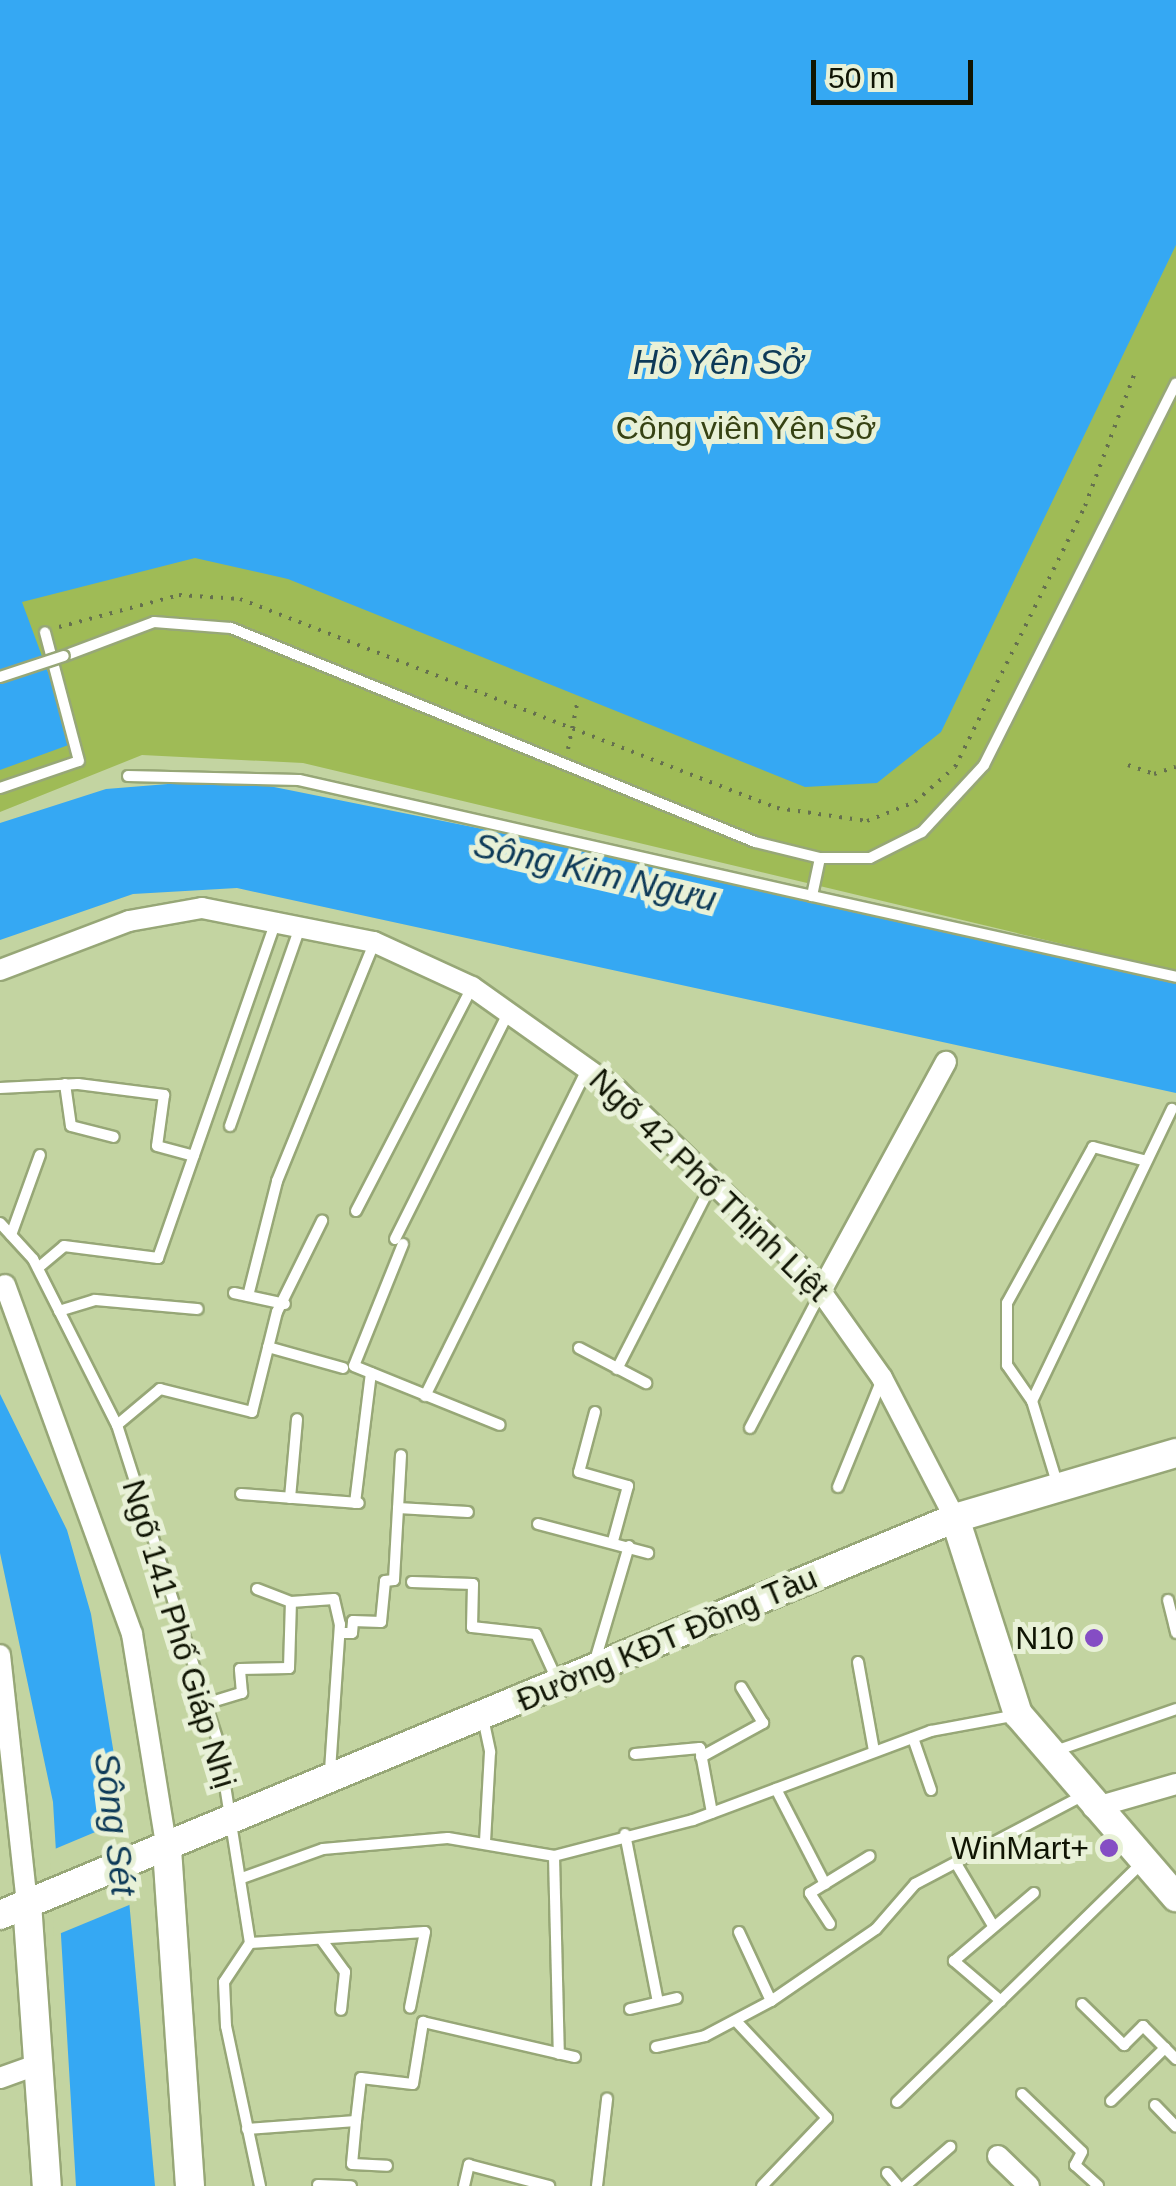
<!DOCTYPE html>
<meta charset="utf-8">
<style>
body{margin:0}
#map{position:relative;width:1176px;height:2186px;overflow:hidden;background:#c3d4a1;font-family:Helvetica,sans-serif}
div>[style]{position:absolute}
.green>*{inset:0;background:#9fbb56}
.water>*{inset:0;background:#35a8f3}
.pier>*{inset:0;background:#c3d4a1}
.path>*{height:4px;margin-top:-2px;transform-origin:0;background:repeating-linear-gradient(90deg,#65704e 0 2.5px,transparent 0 10.5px)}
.roads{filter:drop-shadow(2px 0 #97a777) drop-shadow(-2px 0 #97a777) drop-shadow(0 2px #97a777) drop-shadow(0 -2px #97a777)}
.lane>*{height:10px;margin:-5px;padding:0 5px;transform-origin:5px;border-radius:5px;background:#fff}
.street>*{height:20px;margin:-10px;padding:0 10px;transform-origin:10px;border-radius:10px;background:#fff}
.secondary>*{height:28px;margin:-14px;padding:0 14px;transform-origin:14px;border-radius:14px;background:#fff}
.bridges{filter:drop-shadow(2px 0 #97a777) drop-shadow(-2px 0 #97a777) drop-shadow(0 2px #97a777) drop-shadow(0 -2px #97a777)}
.lane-bridge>*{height:10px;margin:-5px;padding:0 5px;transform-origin:5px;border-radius:5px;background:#fff}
.dots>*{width:28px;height:28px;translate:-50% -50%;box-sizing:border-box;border:5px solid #e8f1d7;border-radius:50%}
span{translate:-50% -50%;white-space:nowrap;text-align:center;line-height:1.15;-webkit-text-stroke:10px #e8f1d7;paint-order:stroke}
.park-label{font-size:32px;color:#364213}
.street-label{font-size:32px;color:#101504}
.poi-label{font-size:32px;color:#101504}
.right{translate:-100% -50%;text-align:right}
.water-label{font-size:35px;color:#0d3a58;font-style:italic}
.scale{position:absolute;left:811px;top:60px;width:162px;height:45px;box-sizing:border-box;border:5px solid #101504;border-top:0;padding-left:12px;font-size:30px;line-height:35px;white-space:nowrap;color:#101504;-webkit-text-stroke:8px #e8f1d7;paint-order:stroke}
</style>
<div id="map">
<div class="green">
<i style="clip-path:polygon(0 0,1176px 0,1176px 971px,303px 763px,142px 755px,0 812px)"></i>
</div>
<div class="water">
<i style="clip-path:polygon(0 0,1176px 0,1176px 245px,941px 732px,877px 783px,805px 787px,288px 579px,195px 558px,22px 602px,74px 743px,0 770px)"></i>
<i style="clip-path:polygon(205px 781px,269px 786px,616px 856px,1176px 983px,1176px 1093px,237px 888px,133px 894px,0 940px,0 823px,106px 789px)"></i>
<i style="clip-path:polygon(0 1394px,67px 1530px,91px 1614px,118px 1779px,155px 2186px,76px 2186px,53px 1802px,0 1553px)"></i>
</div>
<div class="pier">
<i style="clip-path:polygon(124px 1820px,134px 1903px,54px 1936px,50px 1851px)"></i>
</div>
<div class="path">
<i style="left:59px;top:627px;width:124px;rotate:-14.9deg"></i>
<i style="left:179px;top:595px;width:61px;rotate:3.8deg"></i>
<i style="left:240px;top:599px;width:576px;rotate:21.27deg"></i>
<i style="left:777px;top:808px;width:91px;rotate:8.2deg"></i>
<i style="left:867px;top:821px;width:52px;rotate:-21.6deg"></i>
<i style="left:915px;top:802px;width:53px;rotate:-41.2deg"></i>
<i style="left:955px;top:767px;width:292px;rotate:-63.5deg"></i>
<i style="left:1085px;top:506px;width:143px;rotate:-69.5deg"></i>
<i style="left:568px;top:749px;width:51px;rotate:-78.7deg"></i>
<i style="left:1128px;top:765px;width:28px;rotate:19deg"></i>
<i style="left:1154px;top:774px;width:23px;rotate:-18deg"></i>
</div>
<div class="roads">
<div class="lane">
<i style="left:64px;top:656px;width:96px;rotate:-20.7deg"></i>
<i style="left:154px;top:622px;width:77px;rotate:4.5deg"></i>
<i style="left:231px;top:628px;width:566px;rotate:22.21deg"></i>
<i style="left:755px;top:842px;width:67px;rotate:13.8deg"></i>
<i style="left:820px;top:858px;width:50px"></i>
<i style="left:870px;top:858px;width:58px;rotate:-26.6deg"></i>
<i style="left:922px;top:832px;width:91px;rotate:-47.2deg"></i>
<i style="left:984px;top:765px;width:427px;rotate:-63.3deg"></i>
<i style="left:128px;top:776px;width:171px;rotate:1.3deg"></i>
<i style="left:299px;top:780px;width:526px;rotate:12.74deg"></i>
<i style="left:0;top:788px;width:83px;rotate:-18.9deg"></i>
<i style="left:79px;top:761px;width:133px;rotate:-104.8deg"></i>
<i style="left:820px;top:858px;width:39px;rotate:102deg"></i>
<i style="left:812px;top:896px;width:373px;rotate:12.5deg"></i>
<i style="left:65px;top:1084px;width:42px;rotate:81.9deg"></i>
<i style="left:71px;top:1126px;width:44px;rotate:14.3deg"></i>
<i style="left:0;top:1088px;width:78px;rotate:-2.9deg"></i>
<i style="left:78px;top:1084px;width:87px;rotate:7.3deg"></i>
<i style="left:164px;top:1095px;width:51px;rotate:97.8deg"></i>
<i style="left:157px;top:1146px;width:38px;rotate:15deg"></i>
<i style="left:230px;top:1126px;width:211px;rotate:-70.6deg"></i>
<i style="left:356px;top:1211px;width:252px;rotate:-62.6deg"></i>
<i style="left:0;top:1223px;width:49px;rotate:47.5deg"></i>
<i style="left:33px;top:1259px;width:186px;rotate:63.2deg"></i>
<i style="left:117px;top:1425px;width:332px;rotate:72.3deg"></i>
<i style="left:218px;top:1741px;width:205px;rotate:81deg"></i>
<i style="left:250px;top:1943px;width:47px;rotate:123.7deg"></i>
<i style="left:224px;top:1982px;width:44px;rotate:87.4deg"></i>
<i style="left:226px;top:2026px;width:164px;rotate:78deg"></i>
<i style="left:11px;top:1235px;width:85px;rotate:-70.1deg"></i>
<i style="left:395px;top:1239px;width:255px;rotate:-63.4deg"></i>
<i style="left:403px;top:1244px;width:131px;rotate:111.9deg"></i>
<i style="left:354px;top:1366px;width:157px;rotate:22deg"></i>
<i style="left:38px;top:1268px;width:34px;rotate:-40deg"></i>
<i style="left:64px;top:1246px;width:95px;rotate:7.3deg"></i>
<i style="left:158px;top:1258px;width:355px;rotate:-70.7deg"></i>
<i style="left:234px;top:1293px;width:52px;rotate:12.2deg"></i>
<i style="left:248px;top:1296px;width:119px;rotate:-75.8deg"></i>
<i style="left:277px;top:1181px;width:257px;rotate:-67.8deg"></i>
<i style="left:59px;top:1311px;width:38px;rotate:-17deg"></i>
<i style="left:95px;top:1300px;width:103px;rotate:5deg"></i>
<i style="left:268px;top:1347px;width:78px;rotate:15.6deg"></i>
<i style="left:579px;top:1348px;width:76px;rotate:27.6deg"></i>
<i style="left:617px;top:1369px;width:209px;rotate:-62.9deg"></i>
<i style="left:425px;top:1396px;width:365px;rotate:-63.6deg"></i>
<i style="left:1032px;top:1401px;width:44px;rotate:-124.8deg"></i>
<i style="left:1007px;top:1365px;width:62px;rotate:-90deg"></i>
<i style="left:1007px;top:1303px;width:178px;rotate:-61.1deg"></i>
<i style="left:1093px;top:1147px;width:52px;rotate:14.6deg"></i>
<i style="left:595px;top:1412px;width:62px;rotate:104.9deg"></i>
<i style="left:579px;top:1472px;width:51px;rotate:15.9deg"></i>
<i style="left:628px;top:1486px;width:57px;rotate:105.3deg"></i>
<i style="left:117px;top:1425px;width:56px;rotate:-39.9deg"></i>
<i style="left:160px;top:1389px;width:95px;rotate:14deg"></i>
<i style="left:252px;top:1412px;width:103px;rotate:-76deg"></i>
<i style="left:277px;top:1312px;width:102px;rotate:-63.7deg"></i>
<i style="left:750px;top:1428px;width:153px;rotate:-62.4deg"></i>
<i style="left:1058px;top:1486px;width:89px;rotate:-107deg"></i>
<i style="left:1032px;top:1401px;width:324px;rotate:-64.4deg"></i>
<i style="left:838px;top:1487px;width:117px;rotate:-67.8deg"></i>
<i style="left:241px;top:1494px;width:118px;rotate:4.4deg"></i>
<i style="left:290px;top:1498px;width:79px;rotate:-84.9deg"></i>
<i style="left:355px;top:1503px;width:131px;rotate:-83deg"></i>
<i style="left:398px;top:1508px;width:70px;rotate:3.3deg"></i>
<i style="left:538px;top:1524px;width:114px;rotate:14.8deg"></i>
<i style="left:412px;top:1582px;width:61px;rotate:1.9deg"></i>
<i style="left:473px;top:1584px;width:43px;rotate:91.3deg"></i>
<i style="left:472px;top:1627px;width:64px;rotate:6.2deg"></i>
<i style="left:536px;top:1634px;width:53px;rotate:65.4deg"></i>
<i style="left:257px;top:1589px;width:36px;rotate:21deg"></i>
<i style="left:291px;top:1602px;width:43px;rotate:-4deg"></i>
<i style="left:334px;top:1599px;width:26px;rotate:77deg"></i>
<i style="left:340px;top:1624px;width:148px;rotate:93.9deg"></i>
<i style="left:1168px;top:1600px;width:34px;rotate:76deg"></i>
<i style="left:340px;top:1633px;width:12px"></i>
<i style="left:352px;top:1633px;width:12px;rotate:-85deg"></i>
<i style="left:353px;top:1621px;width:28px;rotate:2deg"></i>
<i style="left:381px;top:1622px;width:41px;rotate:-84.4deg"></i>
<i style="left:385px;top:1581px;width:9px;rotate:-6deg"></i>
<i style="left:394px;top:1580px;width:125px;rotate:-86.8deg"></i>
<i style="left:858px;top:1662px;width:90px;rotate:79.8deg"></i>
<i style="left:594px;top:1664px;width:123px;rotate:-73.5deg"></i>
<i style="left:205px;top:1704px;width:39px;rotate:-17deg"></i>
<i style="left:242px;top:1693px;width:24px;rotate:-95deg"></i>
<i style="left:240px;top:1669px;width:49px;rotate:-1.2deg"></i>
<i style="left:289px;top:1668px;width:66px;rotate:-88.3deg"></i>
<i style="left:483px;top:1718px;width:35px;rotate:78deg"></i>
<i style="left:490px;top:1752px;width:89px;rotate:93.2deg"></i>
<i style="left:913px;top:1738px;width:55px;rotate:70.9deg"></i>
<i style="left:1055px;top:1751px;width:128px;rotate:-19.1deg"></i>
<i style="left:635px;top:1754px;width:65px;rotate:-5.3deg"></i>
<i style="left:700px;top:1748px;width:66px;rotate:79.5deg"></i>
<i style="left:701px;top:1757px;width:71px;rotate:-28.7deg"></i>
<i style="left:763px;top:1723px;width:42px;rotate:-121.4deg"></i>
<i style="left:776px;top:1789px;width:107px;rotate:62.7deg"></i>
<i style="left:625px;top:1834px;width:171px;rotate:78.9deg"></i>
<i style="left:554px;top:1856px;width:198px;rotate:88.6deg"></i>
<i style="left:957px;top:1865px;width:69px;rotate:59.3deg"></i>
<i style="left:242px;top:1878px;width:86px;rotate:-19.7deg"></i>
<i style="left:323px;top:1849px;width:125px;rotate:-5deg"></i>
<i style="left:448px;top:1838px;width:108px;rotate:9.6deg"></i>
<i style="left:554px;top:1856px;width:144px;rotate:-14.5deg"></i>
<i style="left:693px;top:1820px;width:254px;rotate:-20.5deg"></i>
<i style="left:931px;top:1731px;width:87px;rotate:-10.5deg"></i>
<i style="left:830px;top:1924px;width:37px;rotate:-123deg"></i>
<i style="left:810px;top:1893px;width:70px;rotate:-31.7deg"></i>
<i style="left:739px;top:1932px;width:76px;rotate:65.1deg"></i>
<i style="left:321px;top:1939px;width:41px;rotate:54deg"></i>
<i style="left:345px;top:1972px;width:38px;rotate:96deg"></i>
<i style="left:250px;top:1943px;width:175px;rotate:-3.6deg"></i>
<i style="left:425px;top:1932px;width:77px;rotate:101.2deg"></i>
<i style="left:1001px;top:2001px;width:62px;rotate:-139.6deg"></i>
<i style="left:954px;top:1961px;width:105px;rotate:-40.4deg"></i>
<i style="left:1082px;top:2004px;width:59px;rotate:44.3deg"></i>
<i style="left:1124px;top:2045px;width:27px;rotate:-45deg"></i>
<i style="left:1143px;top:2026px;width:47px;rotate:45deg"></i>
<i style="left:630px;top:2009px;width:48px;rotate:-13.2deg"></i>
<i style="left:736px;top:2021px;width:133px;rotate:46.8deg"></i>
<i style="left:827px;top:2118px;width:94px;rotate:133.7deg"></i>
<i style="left:656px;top:2047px;width:50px;rotate:-12.7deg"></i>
<i style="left:705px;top:2036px;width:75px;rotate:-27.9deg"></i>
<i style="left:771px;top:2001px;width:127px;rotate:-34.4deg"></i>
<i style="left:876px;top:1929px;width:60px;rotate:-49.1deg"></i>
<i style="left:915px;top:1884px;width:189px;rotate:-27.8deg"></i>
<i style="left:1022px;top:2094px;width:83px;rotate:44deg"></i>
<i style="left:1082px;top:2152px;width:15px;rotate:118deg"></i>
<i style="left:1075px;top:2165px;width:31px;rotate:42deg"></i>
<i style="left:1111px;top:2101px;width:76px;rotate:-44.5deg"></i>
<i style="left:897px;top:2102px;width:342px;rotate:-44.3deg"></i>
<i style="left:1155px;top:2105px;width:30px;rotate:46deg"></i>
<i style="left:356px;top:2121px;width:43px;rotate:-83.4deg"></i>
<i style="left:361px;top:2078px;width:52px;rotate:6.6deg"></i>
<i style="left:413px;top:2084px;width:63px;rotate:-80.8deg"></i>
<i style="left:423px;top:2022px;width:156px;rotate:13deg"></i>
<i style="left:247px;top:2129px;width:109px;rotate:-4.2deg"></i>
<i style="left:356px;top:2121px;width:43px;rotate:95.3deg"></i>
<i style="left:352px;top:2164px;width:35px;rotate:3deg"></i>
<i style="left:887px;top:2173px;width:17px;rotate:50deg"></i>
<i style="left:318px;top:2185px;width:33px;rotate:2deg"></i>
<i style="left:464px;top:2186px;width:22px;rotate:-77deg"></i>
<i style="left:469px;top:2165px;width:83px;rotate:14.7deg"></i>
<i style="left:597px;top:2186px;width:88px;rotate:-83.4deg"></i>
<i style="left:905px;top:2186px;width:60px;rotate:-40.9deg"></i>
</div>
<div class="street">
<i style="left:0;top:970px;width:138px;rotate:-20.8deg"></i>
<i style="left:129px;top:921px;width:74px;rotate:-10.1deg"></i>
<i style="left:202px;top:908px;width:175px;rotate:11.2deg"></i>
<i style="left:374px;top:942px;width:108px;rotate:24.7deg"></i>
<i style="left:472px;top:987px;width:178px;rotate:35.4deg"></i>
<i style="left:617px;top:1090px;width:272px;rotate:44.1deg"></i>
<i style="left:812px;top:1279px;width:121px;rotate:54.7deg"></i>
<i style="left:882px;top:1378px;width:158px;rotate:62.5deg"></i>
<i style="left:5px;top:1285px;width:371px;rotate:70deg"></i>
<i style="left:132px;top:1634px;width:218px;rotate:80.8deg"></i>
<i style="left:821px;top:1291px;width:261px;rotate:-61.4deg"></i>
<i style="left:0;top:1655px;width:249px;rotate:83.8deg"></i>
<i style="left:1093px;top:1808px;width:86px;rotate:-16.1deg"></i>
<i style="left:0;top:2078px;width:41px;rotate:-19.7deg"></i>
<i style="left:998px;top:2156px;width:43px;rotate:44.1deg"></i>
</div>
<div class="secondary">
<i style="left:955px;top:1518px;width:206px;rotate:72.2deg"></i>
<i style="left:1018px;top:1714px;width:242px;rotate:49.2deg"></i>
<i style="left:167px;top:1849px;width:338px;rotate:86.1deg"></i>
<i style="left:27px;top:1903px;width:284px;rotate:86deg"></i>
<i style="left:0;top:1915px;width:1034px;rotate:-22.57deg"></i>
<i style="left:955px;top:1518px;width:230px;rotate:-16.4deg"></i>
</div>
</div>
<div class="bridges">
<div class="lane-bridge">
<i style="left:0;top:677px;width:67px;rotate:-18.2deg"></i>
</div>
</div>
<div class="dots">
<i style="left:1094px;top:1638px;background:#854dc4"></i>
<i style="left:1109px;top:1848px;background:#854dc4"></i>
</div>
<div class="park-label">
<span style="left:746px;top:428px">Công viên Yên Sở</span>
</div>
<div class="street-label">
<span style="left:709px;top:1185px;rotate:44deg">Ngõ 42 Phố Thịnh Liệt</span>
<span style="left:179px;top:1634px;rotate:73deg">Ngõ 141 Phố Giáp Nhị</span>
<span style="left:667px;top:1639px;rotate:-23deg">Đường KĐT Đồng Tàu</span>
</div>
<div class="poi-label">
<span class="right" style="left:1074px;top:1638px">N10</span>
<span class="right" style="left:1089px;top:1848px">WinMart+</span>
</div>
<div class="water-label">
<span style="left:718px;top:362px">Hồ Yên Sở</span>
<span style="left:595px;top:872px;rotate:13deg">Sông Kim Ngưu</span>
<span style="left:115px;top:1824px;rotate:83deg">Sông Sét</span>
</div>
<div class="scale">50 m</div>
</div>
